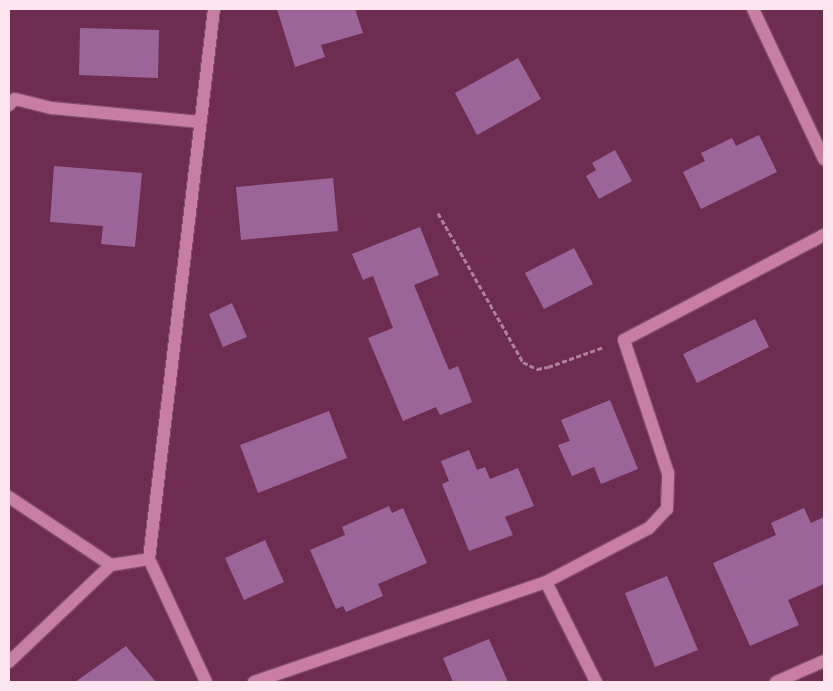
<!DOCTYPE html>
<style>
body{margin:0}
#map{position:relative;width:833px;height:691px;overflow:hidden;background:#6d2c50;font-family:Bitter,serif}
div>[style]{position:absolute}
.building>*{inset:0;background:#9c6599}
.path>*{height:3px;margin-top:-1.5px;transform-origin:0;background:repeating-linear-gradient(90deg,#b0829a 0 5px,transparent 0 7.5px)}
.roads{filter:drop-shadow(1px 0 #7f4c69) drop-shadow(-1px 0 #7f4c69) drop-shadow(0 1px #7f4c69) drop-shadow(0 -1px #7f4c69)}
.street>*{height:12px;margin:-6px;padding:0 6px;transform-origin:6px;border-radius:6px;background:#c77ea2}
span{translate:-50% -50%;white-space:nowrap;text-align:center;line-height:1.15;-webkit-text-stroke:4px #602145;paint-order:stroke}
.frame{position:absolute;inset:0;border:10px solid #fde5f0;pointer-events:none}
</style>
<div id="map">
<div class="building">
<i style="clip-path:polygon(277px 9px,355px 9px,363px 33px,321px 45px,325px 57px,295px 67px)"></i>
<i style="clip-path:polygon(80px 28px,159px 30px,158px 78px,79px 75px)"></i>
<i style="clip-path:polygon(518px 58px,541px 99px,477px 135px,455px 93px)"></i>
<i style="clip-path:polygon(759px 135px,777px 172px,701px 209px,683px 172px,705px 161px,701px 153px,732px 138px,736px 146px)"></i>
<i style="clip-path:polygon(615px 150px,632px 181px,599px 199px,586px 176px,596px 170px,592px 163px)"></i>
<i style="clip-path:polygon(54px 166px,142px 173px,135px 247px,101px 244px,103px 226px,50px 222px)"></i>
<i style="clip-path:polygon(333px 178px,338px 231px,241px 240px,236px 187px)"></i>
<i style="clip-path:polygon(420px 227px,439px 275px,414px 285px,449px 370px,458px 366px,472px 402px,440px 415px,436px 407px,403px 421px,368px 338px,393px 328px,373px 276px,363px 280px,352px 254px)"></i>
<i style="clip-path:polygon(574px 248px,593px 284px,544px 309px,525px 273px)"></i>
<i style="clip-path:polygon(232px 303px,247px 337px,223px 347px,209px 314px)"></i>
<i style="clip-path:polygon(755px 319px,769px 347px,697px 383px,683px 354px)"></i>
<i style="clip-path:polygon(610px 400px,638px 469px,601px 484px,594px 467px,572px 476px,558px 445px,570px 441px,561px 420px)"></i>
<i style="clip-path:polygon(329px 411px,347px 458px,258px 493px,240px 445px)"></i>
<i style="clip-path:polygon(469px 450px,477px 470px,485px 467px,490px 479px,518px 468px,534px 506px,505px 517px,513px 535px,469px 551px,442px 484px,449px 481px,441px 461px)"></i>
<i style="clip-path:polygon(389px 506px,392px 513px,403px 508px,427px 563px,378px 584px,383px 596px,346px 612px,343px 606px,336px 609px,310px 550px,345px 535px,342px 527px)"></i>
<i style="clip-path:polygon(804px 508px,811px 523px,824px 517px,824px 584px,788px 600px,799px 625px,750px 646px,713px 563px,776px 535px,771px 523px)"></i>
<i style="clip-path:polygon(265px 540px,284px 582px,244px 600px,225px 558px)"></i>
<i style="clip-path:polygon(667px 576px,698px 650px,655px 667px,625px 593px)"></i>
<i style="clip-path:polygon(489px 639px,508px 682px,453px 682px,443px 658px)"></i>
<i style="clip-path:polygon(126px 646px,156px 682px,75px 682px)"></i>
</div>
<div class="path">
<i style="left:438px;top:213px;width:172px;rotate:60.3deg"></i>
<i style="left:523px;top:362px;width:16px;rotate:27deg"></i>
<i style="left:537px;top:369px;width:11px;rotate:-10deg"></i>
<i style="left:548px;top:367px;width:59px;rotate:-19.7deg"></i>
</div>
<div class="roads">
<div class="street">
<i style="left:753px;top:9px;width:166px;rotate:64.7deg"></i>
<i style="left:9px;top:105px;width:8px;rotate:-45deg"></i>
<i style="left:15px;top:99px;width:38px;rotate:14deg"></i>
<i style="left:52px;top:108px;width:149px;rotate:5.4deg"></i>
<i style="left:9px;top:497px;width:123px;rotate:33.7deg"></i>
<i style="left:149px;top:559px;width:136px;rotate:65.1deg"></i>
<i style="left:546px;top:582px;width:116px;rotate:-27.7deg"></i>
<i style="left:649px;top:528px;width:26px;rotate:-47deg"></i>
<i style="left:667px;top:509px;width:36px;rotate:-88deg"></i>
<i style="left:668px;top:473px;width:140px;rotate:-108.3deg"></i>
<i style="left:624px;top:340px;width:226px;rotate:-27.7deg"></i>
<i style="left:9px;top:662px;width:141px;rotate:-43.6deg"></i>
<i style="left:111px;top:565px;width:38px;rotate:-9deg"></i>
<i style="left:149px;top:559px;width:554px;rotate:-83.26deg"></i>
<i style="left:254px;top:682px;width:309px;rotate:-18.9deg"></i>
<i style="left:546px;top:582px;width:112px;rotate:63.4deg"></i>
<i style="left:776px;top:682px;width:52px;rotate:-23.6deg"></i>
</div>
</div>
<div class="frame"></div>
</div>
